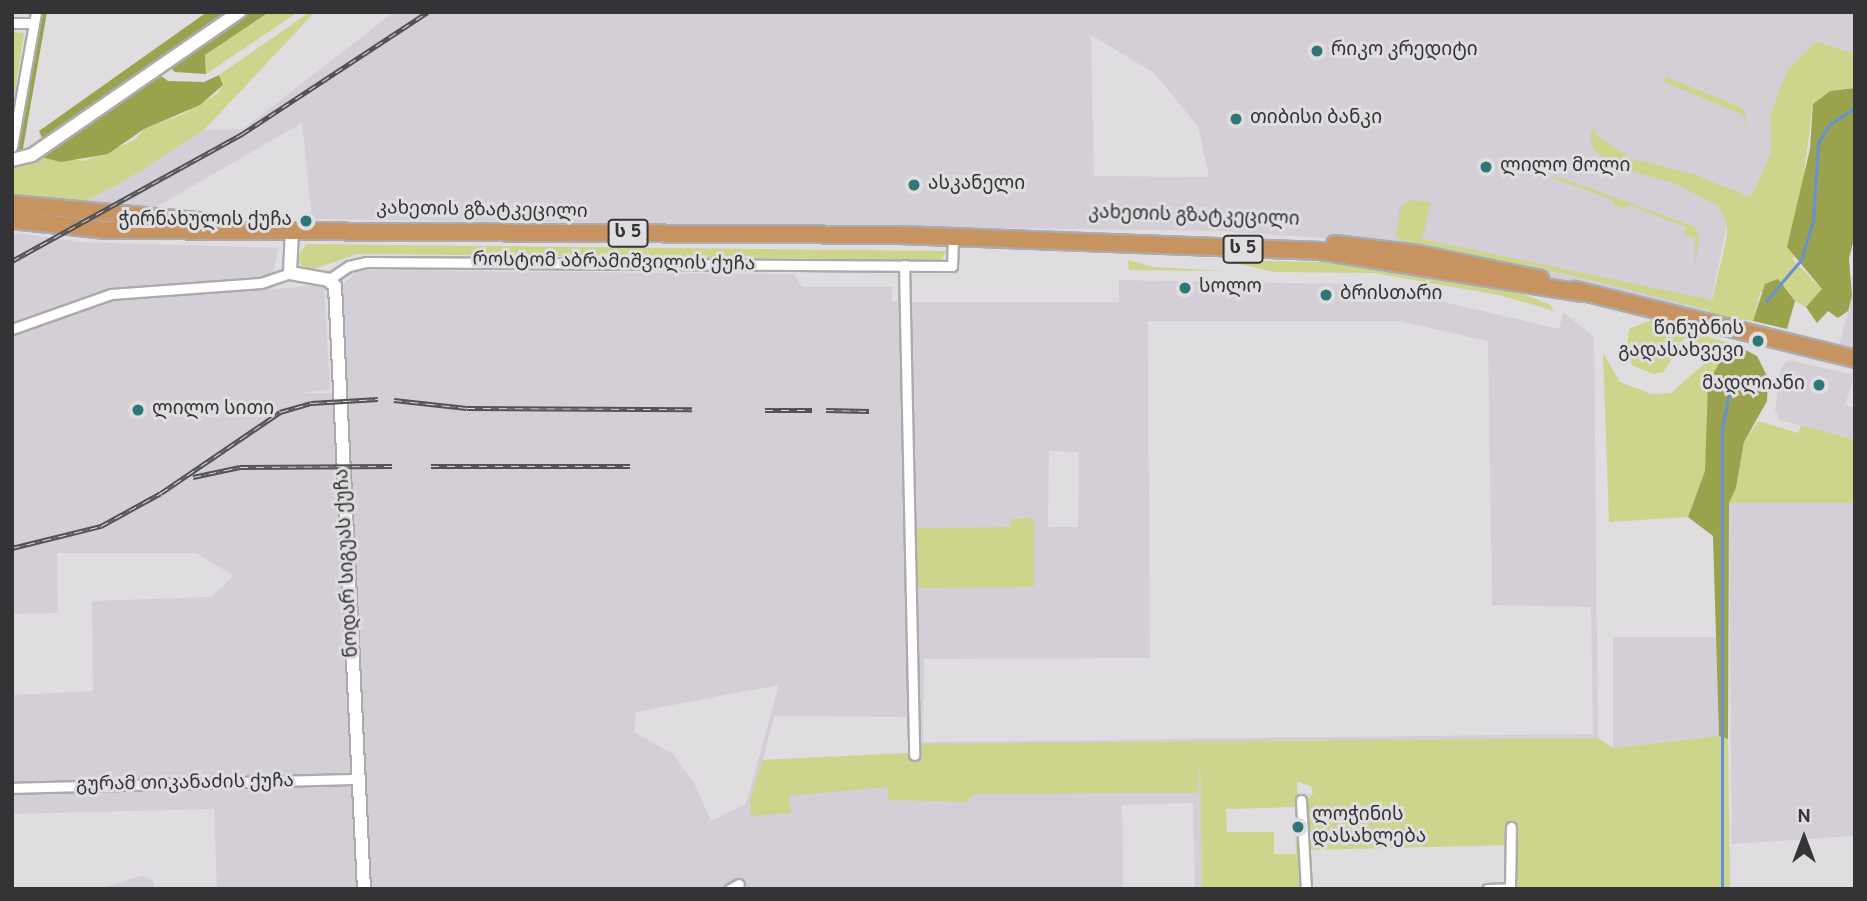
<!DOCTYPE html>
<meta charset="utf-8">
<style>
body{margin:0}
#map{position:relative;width:1867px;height:901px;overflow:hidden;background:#dfdde0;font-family:Overpass,"Noto Sans Georgian",sans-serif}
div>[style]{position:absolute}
.built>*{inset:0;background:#d4cfd7}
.green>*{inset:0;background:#cdd58d}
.forest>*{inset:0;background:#9aa24d}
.stream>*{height:2.5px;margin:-1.25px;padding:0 1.25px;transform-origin:1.25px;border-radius:1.25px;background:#6691d3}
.roads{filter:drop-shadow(2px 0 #acaaad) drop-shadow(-2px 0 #acaaad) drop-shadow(0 2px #acaaad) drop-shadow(0 -2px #acaaad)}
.street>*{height:9px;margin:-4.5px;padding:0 4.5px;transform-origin:4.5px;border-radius:4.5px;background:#fff}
.secondary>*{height:12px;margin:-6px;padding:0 6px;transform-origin:6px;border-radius:6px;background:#fff}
.highway>*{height:16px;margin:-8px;padding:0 8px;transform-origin:8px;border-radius:8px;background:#c79461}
.rail>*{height:5px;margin-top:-2.5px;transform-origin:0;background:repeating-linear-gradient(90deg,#dfdde0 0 8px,#525153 0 16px);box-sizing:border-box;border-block:2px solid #525153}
.dots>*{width:19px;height:19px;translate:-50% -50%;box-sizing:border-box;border:4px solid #dfdde0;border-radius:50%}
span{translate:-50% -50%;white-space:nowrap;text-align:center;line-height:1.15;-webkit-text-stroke:6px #dfdde0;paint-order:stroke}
.shield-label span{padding:2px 5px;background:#dfdde0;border:2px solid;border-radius:5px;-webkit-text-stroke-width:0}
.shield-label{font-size:18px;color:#343335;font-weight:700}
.poi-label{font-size:19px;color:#343335}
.left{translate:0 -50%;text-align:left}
.right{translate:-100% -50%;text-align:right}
.street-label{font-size:19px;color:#343335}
.frame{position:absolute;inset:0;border:14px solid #343335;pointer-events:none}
.north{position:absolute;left:1769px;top:803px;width:70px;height:70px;-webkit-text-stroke:5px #dfdde0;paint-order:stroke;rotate:0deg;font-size:19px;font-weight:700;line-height:28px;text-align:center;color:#343335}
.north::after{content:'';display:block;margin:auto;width:24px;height:32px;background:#343335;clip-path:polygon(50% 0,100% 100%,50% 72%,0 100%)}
</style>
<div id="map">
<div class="built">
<i style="clip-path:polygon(evenodd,394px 12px,1855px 12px,1855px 54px,1816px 41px,1789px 68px,1770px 117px,1771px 152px,1751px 197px,1702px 178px,1696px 193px,1718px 206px,1727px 224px,1708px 315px,1469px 259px,1351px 240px,1220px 231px,312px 219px,302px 123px,151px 210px,85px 201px,204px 130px,243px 129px,394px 12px,1091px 35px,1154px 73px,1198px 126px,1209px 177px,1094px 176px,1091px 35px)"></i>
<i style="clip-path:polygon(17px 233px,81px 242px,279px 248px,272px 276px,110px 288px,12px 322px,12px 236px)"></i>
<i style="clip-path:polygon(evenodd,357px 270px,793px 274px,803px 287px,892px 287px,892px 301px,913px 302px,1119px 302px,1119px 280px,1346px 284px,1384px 288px,1559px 329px,1563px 312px,1594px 337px,1598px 738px,1200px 742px,1202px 889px,1195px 889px,1193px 803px,1122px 805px,1123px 889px,217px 889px,214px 809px,12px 814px,12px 695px,93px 691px,92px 601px,211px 597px,234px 576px,196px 553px,57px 553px,58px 613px,12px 614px,12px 336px,112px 301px,324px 285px,330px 390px,301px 393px,348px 393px,343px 285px,357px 270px,1148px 321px,1399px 321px,1488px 341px,1492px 605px,1591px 607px,1593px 734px,923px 742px,924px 659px,1150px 658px,1148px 321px,357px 270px,1049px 451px,1079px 452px,1078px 527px,1048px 527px,1049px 451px,357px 270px,779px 685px,746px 804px,711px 821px,694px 783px,673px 754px,634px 732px,636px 712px,779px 685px,357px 270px,774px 716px,911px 717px,912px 744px,908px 753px,763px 760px,774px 716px)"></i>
<i style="clip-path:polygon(1852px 276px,1855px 277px,1855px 350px,1839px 346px,1852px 296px)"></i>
<i style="clip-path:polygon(1789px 360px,1855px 375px,1845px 405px,1855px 408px,1855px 440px,1780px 420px,1775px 410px,1781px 367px)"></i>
<i style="clip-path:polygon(1729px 503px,1855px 503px,1855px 836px,1732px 844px,1732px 889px)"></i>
<i style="clip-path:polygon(1613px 637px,1716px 637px,1719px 736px,1613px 748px)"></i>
<i style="clip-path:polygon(142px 876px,153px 880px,155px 889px,97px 889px)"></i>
</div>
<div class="green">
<i style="clip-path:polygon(269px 12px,298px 12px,206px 74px,205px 55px)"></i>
<i style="clip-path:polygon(310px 12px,315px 12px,204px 130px,121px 183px,85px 201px,12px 197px,12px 165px,37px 156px,84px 161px,135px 140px,144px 129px,183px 114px,217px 94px,223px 85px,219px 75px)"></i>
<i style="clip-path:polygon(12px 32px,24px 33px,15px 93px,12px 92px)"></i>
<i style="clip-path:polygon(1816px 41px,1855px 54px,1855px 88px,1830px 91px,1813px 104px,1793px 260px,1822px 289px,1806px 307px,1795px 301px,1778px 279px,1760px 293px,1753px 321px,1708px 315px,1709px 310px,1566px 274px,1404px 243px,1396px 236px,1400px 207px,1410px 200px,1431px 202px,1422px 239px,1712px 300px,1727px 237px,1727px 224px,1718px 206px,1674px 183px,1617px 167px,1593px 150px,1590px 134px,1597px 126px,1595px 134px,1630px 158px,1693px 174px,1751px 197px,1771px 152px,1770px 117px,1779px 90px,1789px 68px)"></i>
<i style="clip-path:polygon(1667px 77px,1740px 107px,1744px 110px,1748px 131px,1743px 115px,1664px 82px)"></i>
<i style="clip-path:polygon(1547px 176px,1561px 178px,1587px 187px,1695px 227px,1699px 238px,1695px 265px,1695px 238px,1684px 235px,1686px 227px,1628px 205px,1626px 209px,1614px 205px,1613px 200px)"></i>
<i style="clip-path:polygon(307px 244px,947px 251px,941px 260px,357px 254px,308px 271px,299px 263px,300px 252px)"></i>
<i style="clip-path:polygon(1128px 260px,1153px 267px,1227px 271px,1129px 270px)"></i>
<i style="clip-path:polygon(1223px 260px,1321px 262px,1387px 270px,1515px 291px,1551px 305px,1554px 311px,1499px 295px,1373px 273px,1273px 272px)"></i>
<i style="clip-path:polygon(1651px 320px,1736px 345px,1727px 348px,1707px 437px,1705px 471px,1688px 517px,1609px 522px,1603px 353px,1620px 382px,1651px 394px,1671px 393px,1704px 364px,1700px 343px,1684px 338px,1664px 372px,1654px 374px,1633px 366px,1626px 353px,1629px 329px)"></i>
<i style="clip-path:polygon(1758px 421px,1798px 433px,1801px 425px,1855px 440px,1855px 503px,1729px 503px,1736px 488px,1744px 442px)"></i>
<i style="clip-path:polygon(1034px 518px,1034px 587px,914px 588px,914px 528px,1010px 527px,1011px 519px)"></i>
<i style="clip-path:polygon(evenodd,1719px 736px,1728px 739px,1730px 889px,1512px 889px,1515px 845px,1309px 850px,1307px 800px,1313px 793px,1311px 786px,1297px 782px,1302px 889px,1202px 889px,1200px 758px,1198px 793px,974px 794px,966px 802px,888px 800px,887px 787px,789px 796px,791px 813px,751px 816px,750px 800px,762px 760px,908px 753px,912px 744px,1598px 738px,1613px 748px,1719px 736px,1295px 807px,1296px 854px,1274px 854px,1274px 832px,1227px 832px,1226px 809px,1295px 807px)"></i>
</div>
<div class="forest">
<i style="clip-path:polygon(39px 12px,47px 12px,22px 154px,14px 153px,15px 144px)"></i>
<i style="clip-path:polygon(207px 12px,232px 12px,44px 142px,39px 131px)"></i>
<i style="clip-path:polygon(248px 12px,269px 12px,205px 55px,206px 74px,175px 72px,169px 66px)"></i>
<i style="clip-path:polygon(157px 73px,168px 81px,204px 82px,219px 75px,223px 85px,200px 105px,144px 129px,108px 154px,61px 162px,37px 156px)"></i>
<i style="clip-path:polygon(1855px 88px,1855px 235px,1849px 258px,1852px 296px,1848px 311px,1838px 318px,1828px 311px,1817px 323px,1806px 307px,1822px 289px,1787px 247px,1810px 149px,1813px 104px,1830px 91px)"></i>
<i style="clip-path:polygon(1778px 279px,1795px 301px,1787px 329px,1753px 321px,1765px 284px)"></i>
<i style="clip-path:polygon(1736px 345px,1757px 356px,1768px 378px,1767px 401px,1744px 442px,1736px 488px,1729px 503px,1728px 739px,1719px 736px,1713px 536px,1688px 517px,1705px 471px,1708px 384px,1727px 348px)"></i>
</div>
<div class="stream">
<i style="left:1766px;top:301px;width:54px;rotate:-49.5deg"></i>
<i style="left:1801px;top:260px;width:41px;rotate:-72.9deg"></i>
<i style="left:1813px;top:221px;width:78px;rotate:-86.3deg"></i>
<i style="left:1818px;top:143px;width:22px;rotate:-58deg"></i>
<i style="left:1830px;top:124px;width:30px;rotate:-33deg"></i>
<i style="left:1722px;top:889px;width:460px;rotate:-90deg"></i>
<i style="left:1722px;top:429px;width:52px;rotate:-78.9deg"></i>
</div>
<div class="roads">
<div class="street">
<i style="left:12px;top:23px;width:22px"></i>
<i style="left:12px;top:147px;width:137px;rotate:-79.9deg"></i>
<i style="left:904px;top:265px;width:490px;rotate:88.8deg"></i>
<i style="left:328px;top:280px;width:25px;rotate:-34deg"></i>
<i style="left:349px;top:266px;width:18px;rotate:-13deg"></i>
<i style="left:367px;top:262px;width:585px;rotate:0.39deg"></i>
<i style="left:952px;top:266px;width:29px;rotate:-88deg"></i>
<i style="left:12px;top:329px;width:105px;rotate:-19.5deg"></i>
<i style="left:111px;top:294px;width:150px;rotate:-4.2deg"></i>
<i style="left:261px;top:283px;width:31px;rotate:-19deg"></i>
<i style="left:12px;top:788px;width:346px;rotate:-1.5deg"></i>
<i style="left:1301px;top:800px;width:89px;rotate:86.8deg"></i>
<i style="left:730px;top:889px;width:10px;rotate:-29deg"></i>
<i style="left:1487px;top:889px;width:23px;rotate:-2deg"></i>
<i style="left:1510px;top:888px;width:61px;rotate:-89.1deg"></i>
</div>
<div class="secondary">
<i style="left:12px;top:160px;width:21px;rotate:-14deg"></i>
<i style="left:32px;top:155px;width:252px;rotate:-34.6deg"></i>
<i style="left:292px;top:230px;width:43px;rotate:92.7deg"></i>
<i style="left:290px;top:273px;width:39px;rotate:10deg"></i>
<i style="left:328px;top:280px;width:9px;rotate:41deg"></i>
<i style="left:335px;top:286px;width:604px;rotate:87.25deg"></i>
</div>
<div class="highway">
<i style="left:12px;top:204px;width:189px;rotate:5.2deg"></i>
<i style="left:12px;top:220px;width:95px;rotate:6.1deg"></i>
<i style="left:106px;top:230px;width:796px;rotate:0.36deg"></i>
<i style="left:902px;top:235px;width:418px;rotate:2.2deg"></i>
<i style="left:1320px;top:251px;width:266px;rotate:9.1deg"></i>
<i style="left:1335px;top:244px;width:85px;rotate:6.8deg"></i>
<i style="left:1419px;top:254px;width:124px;rotate:11.7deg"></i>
<i style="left:1575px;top:290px;width:288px;rotate:13.8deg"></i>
</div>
</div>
<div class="rail">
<i style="left:12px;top:261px;width:263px;rotate:-28.9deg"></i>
<i style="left:242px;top:134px;width:222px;rotate:-33.3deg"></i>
<i style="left:394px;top:400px;width:73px;rotate:6.3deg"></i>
<i style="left:467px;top:408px;width:225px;rotate:0.3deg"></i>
<i style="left:765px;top:410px;width:47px"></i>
<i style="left:826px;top:410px;width:43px;rotate:1.3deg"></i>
<i style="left:431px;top:466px;width:199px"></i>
<i style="left:193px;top:477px;width:48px;rotate:-12deg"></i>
<i style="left:240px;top:467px;width:152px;rotate:-0.4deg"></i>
<i style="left:12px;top:548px;width:92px;rotate:-13.9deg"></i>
<i style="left:101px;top:526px;width:68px;rotate:-28.8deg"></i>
<i style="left:161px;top:493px;width:144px;rotate:-34.2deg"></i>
<i style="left:280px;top:412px;width:32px;rotate:-16deg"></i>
<i style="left:311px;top:403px;width:67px;rotate:-3.4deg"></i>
</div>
<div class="dots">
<i style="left:1317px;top:51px;background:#2e7776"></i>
<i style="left:1236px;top:119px;background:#2e7776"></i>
<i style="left:1486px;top:167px;background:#2e7776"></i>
<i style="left:914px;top:185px;background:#2e7776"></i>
<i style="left:306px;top:221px;background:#2e7776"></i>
<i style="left:1185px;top:288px;background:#2e7776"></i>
<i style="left:1326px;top:295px;background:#2e7776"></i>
<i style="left:1758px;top:341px;background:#2e7776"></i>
<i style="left:1819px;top:385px;background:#2e7776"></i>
<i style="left:138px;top:410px;background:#2e7776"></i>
<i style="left:1298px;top:827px;background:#2e7776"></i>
</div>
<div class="shield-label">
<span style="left:628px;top:233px">ს 5</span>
<span style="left:1243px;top:249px">ს 5</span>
</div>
<div class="poi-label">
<span class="left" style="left:1331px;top:51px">რიკო კრედიტი</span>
<span class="left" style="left:1250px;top:119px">თიბისი ბანკი</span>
<span class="left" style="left:1500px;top:167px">ლილო მოლი</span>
<span class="left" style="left:928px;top:185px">ასკანელი</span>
<span class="right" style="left:292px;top:221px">ჭირნახულის ქუჩა</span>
<span class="left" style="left:1199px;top:288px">სოლო</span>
<span class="left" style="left:1340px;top:295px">ბრისთარი</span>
<span class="right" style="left:1744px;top:341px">წინუბნის<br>გადასახვევი</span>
<span class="right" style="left:1805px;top:385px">მადლიანი</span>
<span class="left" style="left:152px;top:410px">ლილო სითი</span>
<span class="left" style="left:1312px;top:827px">ლოჭინის<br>დასახლება</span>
</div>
<div class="street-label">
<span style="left:482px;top:211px;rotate:1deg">კახეთის გზატკეცილი</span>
<span style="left:1194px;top:217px;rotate:2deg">კახეთის გზატკეცილი</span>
<span style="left:614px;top:263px;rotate:1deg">როსტომ აბრამიშვილის ქუჩა</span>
<span style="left:348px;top:563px;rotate:-93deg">ნოდარ სიგუას ქუჩა</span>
<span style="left:185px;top:784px;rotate:-1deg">გურამ თიკანაძის ქუჩა</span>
</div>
<div class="frame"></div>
<div class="north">N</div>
</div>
